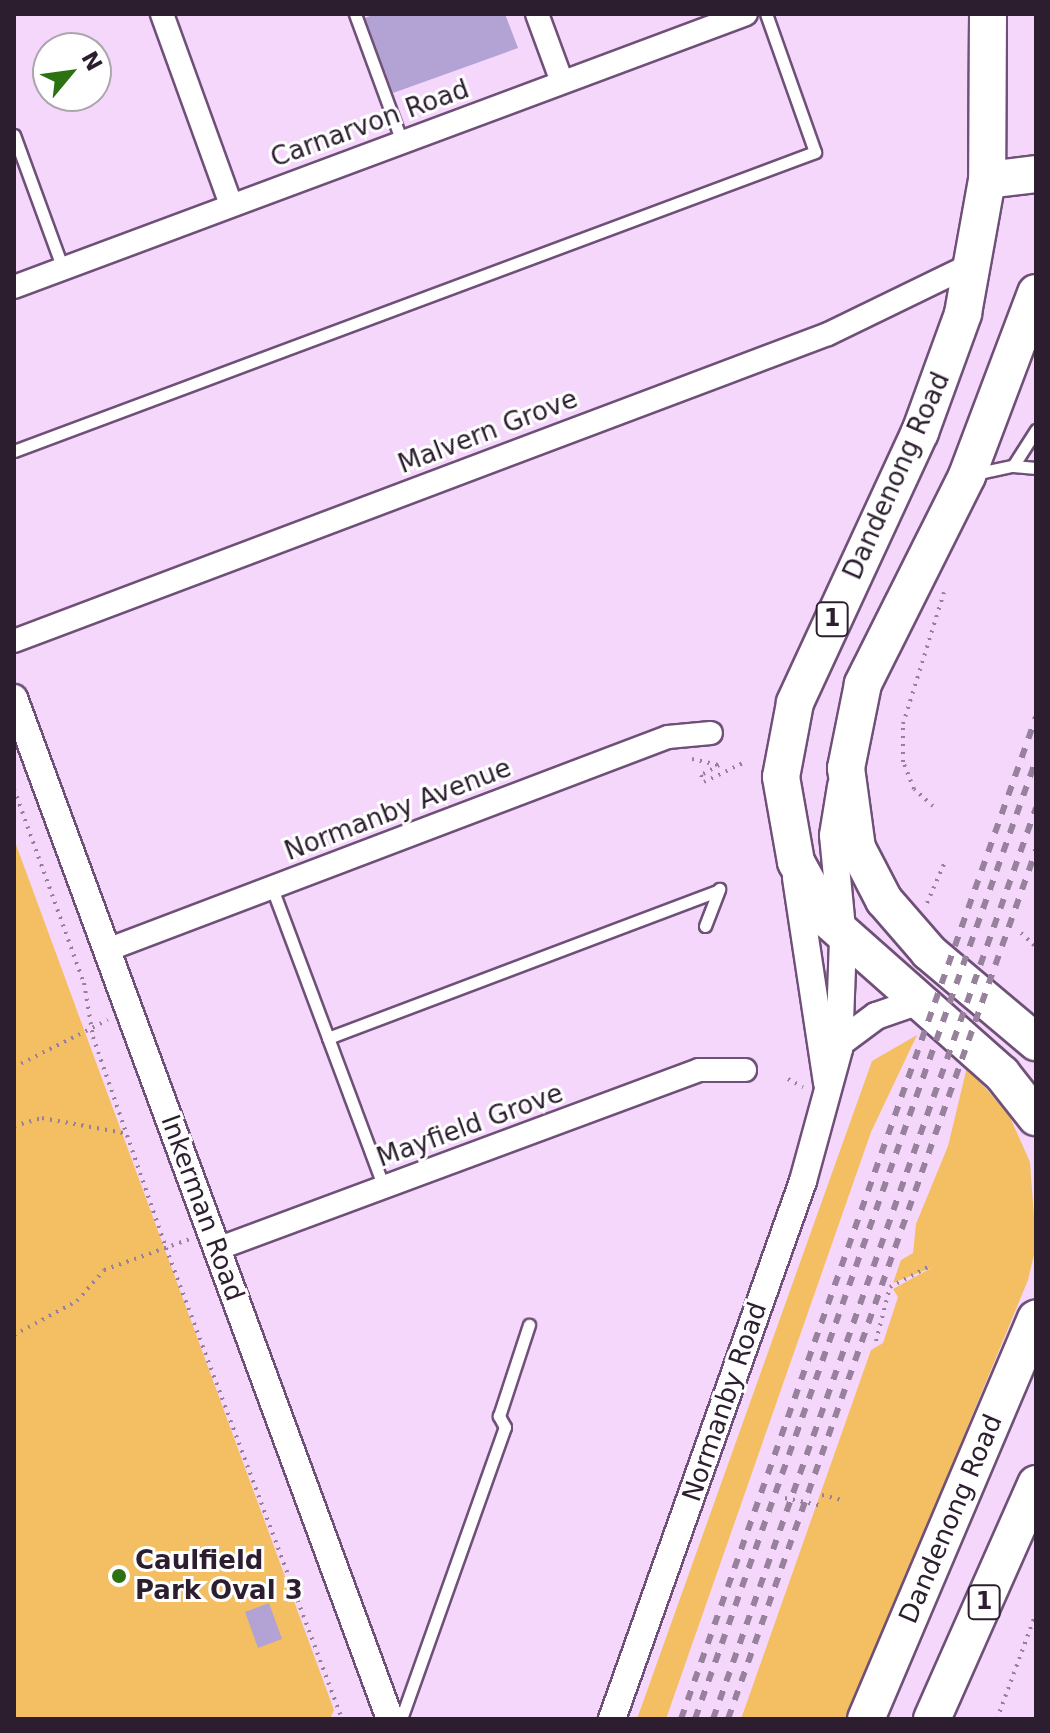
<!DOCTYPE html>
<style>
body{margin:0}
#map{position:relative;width:1050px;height:1733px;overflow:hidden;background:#f4d7fb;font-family:"DejaVu Sans",sans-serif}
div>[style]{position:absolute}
.green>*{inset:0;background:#f4be63}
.building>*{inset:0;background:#b2a3d4}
.path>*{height:4px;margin-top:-2px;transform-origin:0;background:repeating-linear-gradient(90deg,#957f9a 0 2px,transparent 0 8px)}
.roads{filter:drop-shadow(2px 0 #6f5078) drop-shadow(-2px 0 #6f5078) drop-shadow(0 2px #6f5078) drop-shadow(0 -2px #6f5078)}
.service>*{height:11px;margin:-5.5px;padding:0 5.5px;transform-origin:5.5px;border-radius:5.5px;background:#fff}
.minor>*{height:22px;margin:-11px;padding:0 11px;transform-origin:11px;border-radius:11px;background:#fff}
.tertiary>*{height:26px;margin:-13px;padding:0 13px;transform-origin:13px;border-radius:13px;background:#fff}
.trunk>*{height:36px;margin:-18px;padding:0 18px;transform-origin:18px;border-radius:18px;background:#fff}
.rail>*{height:6px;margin-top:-3px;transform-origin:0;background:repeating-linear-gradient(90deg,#98819d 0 10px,transparent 0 20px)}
.path-bridge>*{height:4px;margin-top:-2px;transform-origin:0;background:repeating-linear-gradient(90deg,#957f9a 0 2px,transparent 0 8px)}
.dots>*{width:22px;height:22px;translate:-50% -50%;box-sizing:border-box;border:4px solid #fff;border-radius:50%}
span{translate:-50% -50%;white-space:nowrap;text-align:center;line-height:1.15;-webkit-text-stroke:6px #fff;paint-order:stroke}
.shield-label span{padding:2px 6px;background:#fff;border:2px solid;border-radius:6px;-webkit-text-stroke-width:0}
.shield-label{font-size:24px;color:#2c1e2f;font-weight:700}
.street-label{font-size:26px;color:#2c1e2f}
.poi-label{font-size:26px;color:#2c1e2f;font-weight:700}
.left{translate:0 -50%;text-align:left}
.frame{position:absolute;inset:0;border:16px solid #2c1e2f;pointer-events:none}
.north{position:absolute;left:32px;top:32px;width:80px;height:80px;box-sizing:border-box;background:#fff;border:2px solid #aba5ac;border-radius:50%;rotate:61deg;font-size:22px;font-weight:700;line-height:32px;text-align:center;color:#2c1e2f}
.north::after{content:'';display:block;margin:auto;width:28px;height:36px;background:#2d7212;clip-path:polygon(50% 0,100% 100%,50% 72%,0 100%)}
</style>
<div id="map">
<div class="green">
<i style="clip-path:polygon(14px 839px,334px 1710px,330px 1719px,14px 1719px)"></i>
<i style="clip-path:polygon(917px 1035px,871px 1132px,666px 1719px,637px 1719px,872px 1061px)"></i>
<i style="clip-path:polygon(967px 1067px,1009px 1115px,1030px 1162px,1036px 1246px,1028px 1280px,847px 1719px,741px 1719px,871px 1350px,883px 1343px,898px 1297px,893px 1289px,933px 1267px,893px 1283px,901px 1260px,913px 1253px,916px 1224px,948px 1146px)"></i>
</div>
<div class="building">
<i style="clip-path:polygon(375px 14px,505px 14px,518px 48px,393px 93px,365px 18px)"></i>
<i style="clip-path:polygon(269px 1603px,282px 1639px,258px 1648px,245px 1612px)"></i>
</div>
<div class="path">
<i style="left:692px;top:759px;width:28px;rotate:13deg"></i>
<i style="left:719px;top:765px;width:21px;rotate:151deg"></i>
<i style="left:701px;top:775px;width:8px;rotate:67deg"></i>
<i style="left:704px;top:782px;width:43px;rotate:-26deg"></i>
<i style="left:14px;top:789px;width:206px;rotate:70.2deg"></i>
<i style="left:84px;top:983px;width:55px;rotate:80.5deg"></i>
<i style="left:93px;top:1037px;width:223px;rotate:70.9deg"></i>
<i style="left:166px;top:1248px;width:503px;rotate:69.51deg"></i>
<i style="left:933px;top:806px;width:25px;rotate:-138deg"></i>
<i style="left:914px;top:789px;width:29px;rotate:-112deg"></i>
<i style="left:903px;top:762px;width:38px;rotate:-90deg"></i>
<i style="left:903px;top:724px;width:138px;rotate:-72.7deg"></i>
<i style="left:927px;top:903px;width:43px;rotate:-66.4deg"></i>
<i style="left:1021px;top:933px;width:21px;rotate:43deg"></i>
<i style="left:14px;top:1067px;width:105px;rotate:-26.6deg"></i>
<i style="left:788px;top:1079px;width:17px;rotate:28deg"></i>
<i style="left:14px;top:1126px;width:29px;rotate:-16deg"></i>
<i style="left:42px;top:1118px;width:83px;rotate:10.4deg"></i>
<i style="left:14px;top:1335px;width:72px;rotate:-28.4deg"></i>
<i style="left:77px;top:1301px;width:41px;rotate:-48.9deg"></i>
<i style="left:104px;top:1270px;width:91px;rotate:-19.8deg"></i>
<i style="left:876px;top:1341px;width:56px;rotate:-75.5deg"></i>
<i style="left:890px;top:1287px;width:45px;rotate:-27.7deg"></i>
<i style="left:822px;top:1495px;width:21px;rotate:14deg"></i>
<i style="left:997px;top:1719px;width:113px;rotate:-69.8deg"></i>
</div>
<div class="roads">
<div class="service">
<i style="left:355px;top:14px;width:136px;rotate:69.8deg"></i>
<i style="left:14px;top:135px;width:143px;rotate:69.9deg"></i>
<i style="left:14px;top:451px;width:855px;rotate:-20.47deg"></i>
<i style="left:815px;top:152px;width:146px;rotate:-109.5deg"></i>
<i style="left:1013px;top:466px;width:23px;rotate:5deg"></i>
<i style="left:974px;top:474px;width:40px;rotate:-12deg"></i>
<i style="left:1013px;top:466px;width:43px;rotate:-57.4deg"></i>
<i style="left:272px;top:888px;width:320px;rotate:69.5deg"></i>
<i style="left:705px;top:926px;width:40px;rotate:-69deg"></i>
<i style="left:328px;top:1038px;width:417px;rotate:-20.7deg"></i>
<i style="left:401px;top:1719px;width:310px;rotate:-70.4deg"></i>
<i style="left:505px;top:1427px;width:13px;rotate:-119deg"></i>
<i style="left:499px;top:1416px;width:96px;rotate:-71.8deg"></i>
</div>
<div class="minor">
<i style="left:162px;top:14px;width:203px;rotate:70.1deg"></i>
<i style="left:537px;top:14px;width:72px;rotate:69.8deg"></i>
<i style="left:14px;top:287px;width:781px;rotate:-20.45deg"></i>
<i style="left:14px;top:641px;width:870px;rotate:-20.66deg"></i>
<i style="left:828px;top:334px;width:165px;rotate:-25.9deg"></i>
<i style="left:107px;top:950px;width:600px;rotate:-20.79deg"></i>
<i style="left:668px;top:737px;width:43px;rotate:-5.3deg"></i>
<i style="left:217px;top:1249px;width:514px;rotate:-20.37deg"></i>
<i style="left:699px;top:1070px;width:46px"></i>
</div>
<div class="tertiary">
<i style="left:14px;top:698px;width:1088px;rotate:69.78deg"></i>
<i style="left:796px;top:878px;width:207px;rotate:81.4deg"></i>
<i style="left:841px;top:1042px;width:44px;rotate:-36.6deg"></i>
<i style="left:876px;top:1016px;width:39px;rotate:-19deg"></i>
<i style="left:612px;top:1719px;width:571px;rotate:-70.45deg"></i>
<i style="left:803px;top:1181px;width:137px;rotate:-74.7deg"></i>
<i style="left:839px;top:1049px;width:110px;rotate:-87.9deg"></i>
<i style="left:843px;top:939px;width:104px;rotate:-95.5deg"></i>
<i style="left:833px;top:835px;width:50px;rotate:-80.7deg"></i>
</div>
<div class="trunk">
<i style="left:988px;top:14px;width:166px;rotate:90.3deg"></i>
<i style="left:987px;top:180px;width:136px;rotate:100.2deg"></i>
<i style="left:963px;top:314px;width:126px;rotate:110deg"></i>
<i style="left:920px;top:432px;width:298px;rotate:114.8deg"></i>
<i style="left:795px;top:703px;width:75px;rotate:100.7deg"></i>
<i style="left:781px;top:777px;width:86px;rotate:80deg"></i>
<i style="left:796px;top:862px;width:66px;rotate:61.1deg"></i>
<i style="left:828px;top:920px;width:232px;rotate:41.5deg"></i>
<i style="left:1002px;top:1074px;width:55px;rotate:51.7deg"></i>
<i style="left:987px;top:180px;width:49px;rotate:-7deg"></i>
<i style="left:1036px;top:293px;width:196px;rotate:110.7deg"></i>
<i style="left:967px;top:476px;width:233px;rotate:116.6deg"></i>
<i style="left:863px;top:684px;width:86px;rotate:101.4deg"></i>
<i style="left:846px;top:768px;width:81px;rotate:82.2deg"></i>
<i style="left:857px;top:848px;width:59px;rotate:62.6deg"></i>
<i style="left:884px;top:900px;width:69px;rotate:49.1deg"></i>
<i style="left:929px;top:952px;width:140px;rotate:40.1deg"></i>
<i style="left:866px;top:1719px;width:435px;rotate:-67deg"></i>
<i style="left:932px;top:1719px;width:257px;rotate:-66.1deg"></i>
</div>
</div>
<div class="rail">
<i style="left:681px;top:1719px;width:1063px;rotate:-70.49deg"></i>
<i style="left:695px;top:1719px;width:1018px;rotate:-70.43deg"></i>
<i style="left:713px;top:1719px;width:967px;rotate:-70.48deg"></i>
<i style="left:728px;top:1719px;width:922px;rotate:-70.48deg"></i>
</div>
<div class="path-bridge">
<i style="left:785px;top:1498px;width:35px;rotate:12deg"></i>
</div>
<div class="dots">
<i style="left:119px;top:1576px;background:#2d7212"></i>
</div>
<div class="shield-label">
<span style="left:832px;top:619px">1</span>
<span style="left:984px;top:1602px">1</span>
</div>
<div class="street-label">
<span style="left:370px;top:124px;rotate:-20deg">Carnarvon Road</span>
<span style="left:488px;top:432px;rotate:-21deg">Malvern Grove</span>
<span style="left:897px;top:476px;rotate:-66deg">Dandenong Road</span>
<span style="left:398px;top:810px;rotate:-21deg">Normanby Avenue</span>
<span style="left:470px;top:1126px;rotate:-20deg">Mayfield Grove</span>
<span style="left:202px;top:1208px;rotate:70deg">Inkerman Road</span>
<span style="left:725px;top:1402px;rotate:-71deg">Normanby Road</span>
<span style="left:951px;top:1519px;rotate:-67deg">Dandenong Road</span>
</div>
<div class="poi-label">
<span class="left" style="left:135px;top:1576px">Caulfield<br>Park Oval 3</span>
</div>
<div class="frame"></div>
<div class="north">N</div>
</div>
